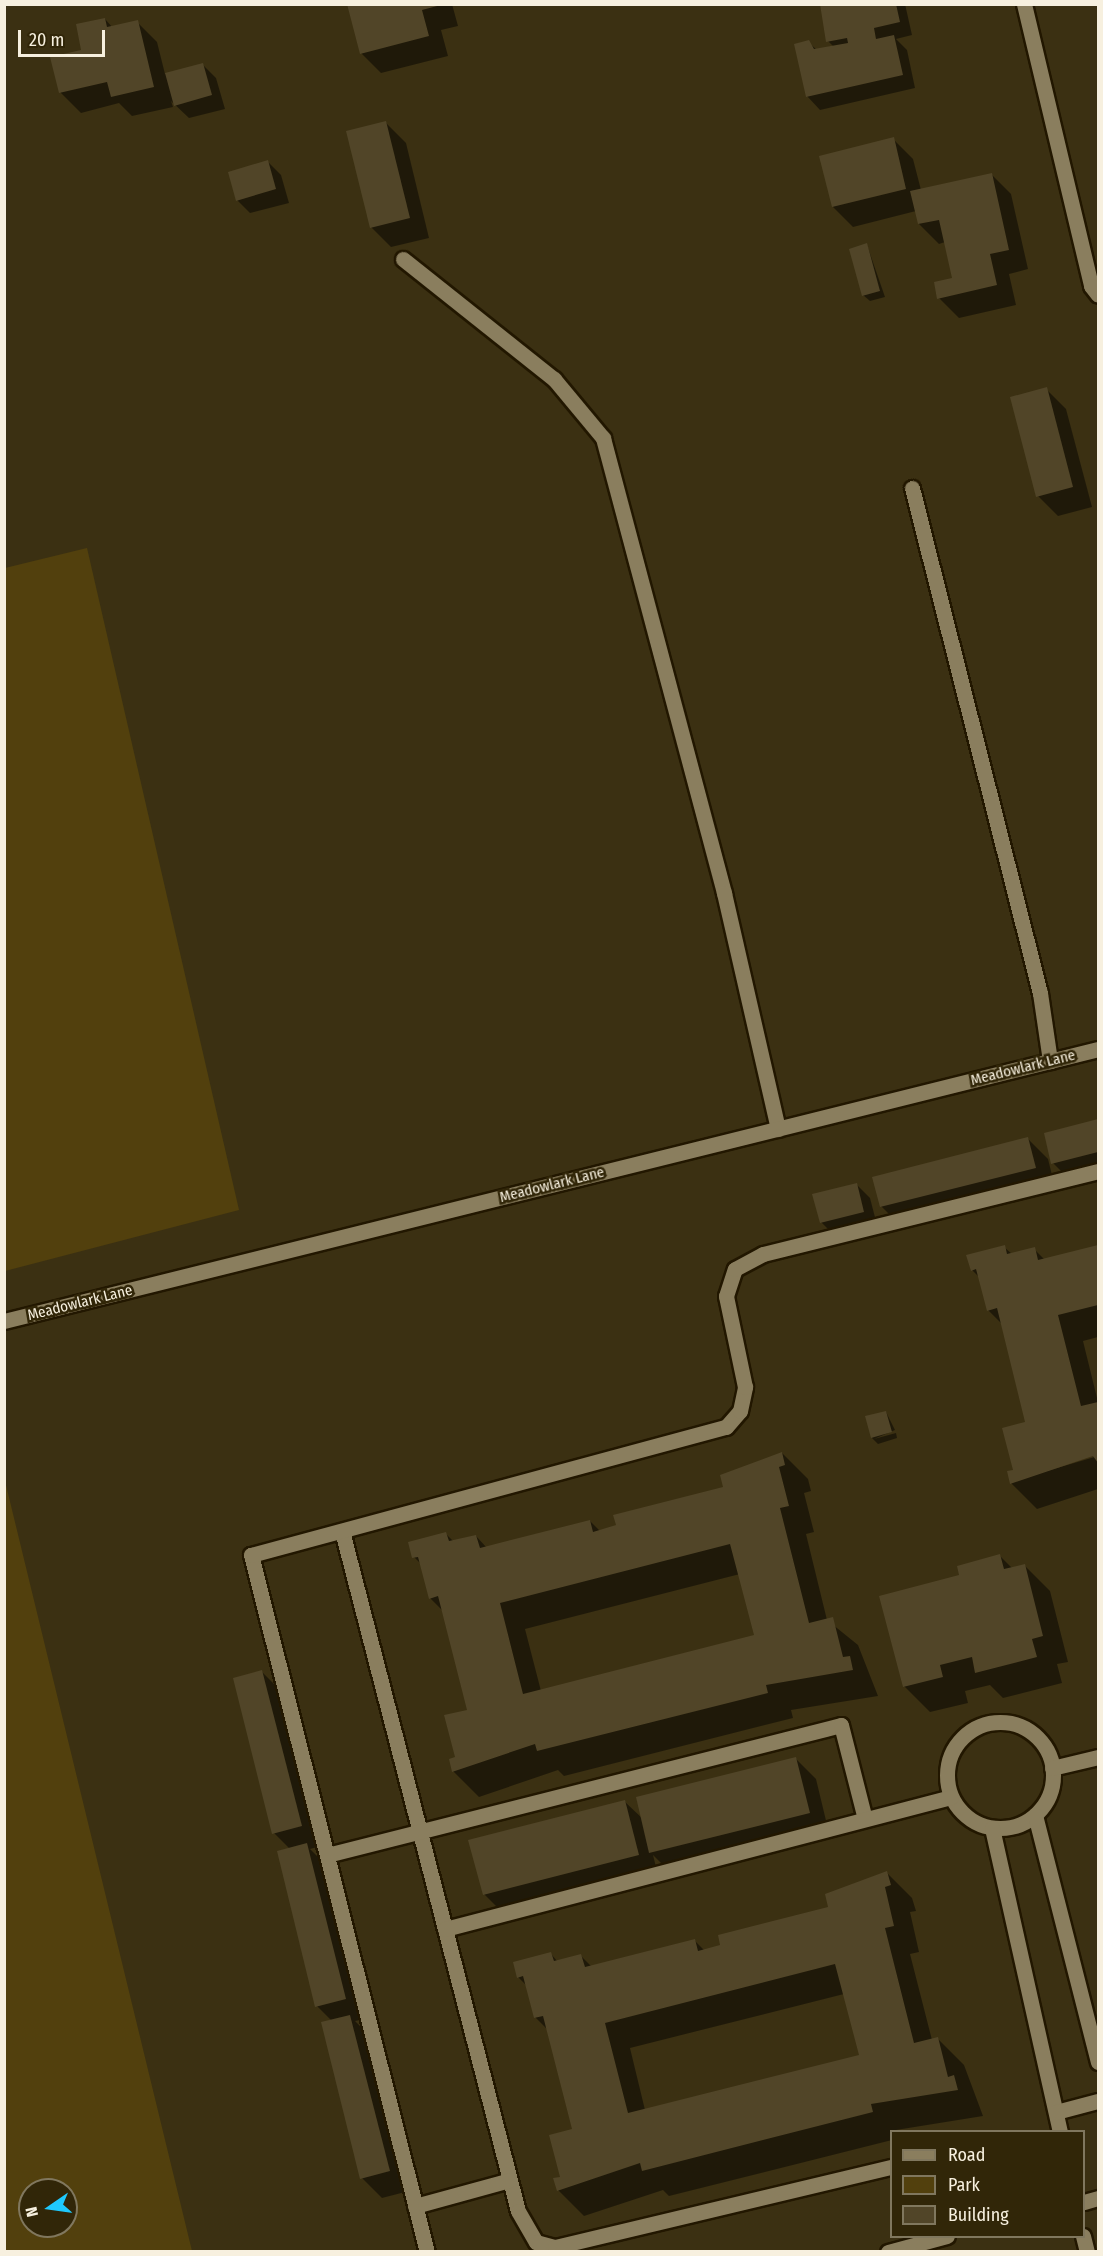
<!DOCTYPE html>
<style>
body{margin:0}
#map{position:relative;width:1103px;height:2256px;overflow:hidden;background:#3b3012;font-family:"Fira Sans Condensed",sans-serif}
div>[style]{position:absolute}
.green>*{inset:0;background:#52400d}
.shadow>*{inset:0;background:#0007}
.building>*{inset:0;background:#514528}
.roads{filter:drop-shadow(2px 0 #221700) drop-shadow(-2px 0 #221700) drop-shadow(0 2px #221700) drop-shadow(0 -2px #221700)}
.lane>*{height:15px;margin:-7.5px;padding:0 7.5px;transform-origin:7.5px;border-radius:7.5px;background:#8a7e5e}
.lane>.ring{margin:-7.5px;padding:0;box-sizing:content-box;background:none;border:15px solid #8a7e5e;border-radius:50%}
.street>*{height:15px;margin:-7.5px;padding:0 7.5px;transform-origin:7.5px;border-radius:7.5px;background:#8a7e5e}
.secondary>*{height:15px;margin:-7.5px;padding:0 7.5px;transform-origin:7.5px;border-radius:7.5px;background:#8a7e5e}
span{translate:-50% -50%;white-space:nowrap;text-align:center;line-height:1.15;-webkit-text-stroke:5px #312608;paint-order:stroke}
.street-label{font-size:15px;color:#f7f0df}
.frame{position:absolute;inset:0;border:6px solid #f7f0df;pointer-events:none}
.legend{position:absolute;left:890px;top:2130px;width:195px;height:108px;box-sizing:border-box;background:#312608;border:2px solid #80775e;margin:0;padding:8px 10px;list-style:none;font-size:18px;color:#f7f0df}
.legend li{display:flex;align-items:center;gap:12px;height:30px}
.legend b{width:30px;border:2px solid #80775e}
.north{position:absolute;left:18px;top:2178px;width:60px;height:60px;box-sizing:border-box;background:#312608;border:2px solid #80775e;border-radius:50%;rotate:257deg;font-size:16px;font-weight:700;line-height:24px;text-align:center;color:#f7f0df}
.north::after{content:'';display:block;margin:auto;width:21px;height:27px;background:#1fc9fd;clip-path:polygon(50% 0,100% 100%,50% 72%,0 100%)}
.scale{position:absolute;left:18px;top:30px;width:87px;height:27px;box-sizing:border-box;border:3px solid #f7f0df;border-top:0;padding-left:8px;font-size:18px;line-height:21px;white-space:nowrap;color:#f7f0df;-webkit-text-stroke:4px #312608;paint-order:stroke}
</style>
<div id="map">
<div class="green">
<i style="clip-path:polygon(87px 548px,239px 1210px,5px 1271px,5px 568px)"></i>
<i style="clip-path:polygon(evenodd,5px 1481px,192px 2251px,5px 2251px,5px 1481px,30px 2190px,66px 2190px,66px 2226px,30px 2226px,30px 2190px)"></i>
</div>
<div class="shadow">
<i style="clip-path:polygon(348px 4px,452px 4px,458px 26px,441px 30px,448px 56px,381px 73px,361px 53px)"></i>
<i style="clip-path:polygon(821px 4px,905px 4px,912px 35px,896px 39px,907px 50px,915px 88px,820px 110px,807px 96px,808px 42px,817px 50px,834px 47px,828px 41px)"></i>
<i style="clip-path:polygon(105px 19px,113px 28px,137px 22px,157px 42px,165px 74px,203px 65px,216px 78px,225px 109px,189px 118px,171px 101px,173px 107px,132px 116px,119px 103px,81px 113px,61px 93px,52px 58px,83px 51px)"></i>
<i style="clip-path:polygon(386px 123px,406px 143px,429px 238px,391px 247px,371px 227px)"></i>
<i style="clip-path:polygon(893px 139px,913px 159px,921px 190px,991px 174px,1011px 194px,1028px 269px,1009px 274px,1016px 305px,959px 318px,939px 298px,954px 280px,945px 242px,939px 244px,919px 224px,916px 211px,853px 227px,833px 207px)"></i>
<i style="clip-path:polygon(268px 162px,281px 175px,289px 203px,250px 213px,237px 200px)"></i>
<i style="clip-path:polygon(867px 245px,885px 297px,870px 301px,863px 295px)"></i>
<i style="clip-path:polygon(1046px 389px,1066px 409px,1092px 507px,1058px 516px,1038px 496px)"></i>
<i style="clip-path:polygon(1098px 1120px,1098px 1176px,1073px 1183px,1053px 1163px,1046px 1134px)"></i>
<i style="clip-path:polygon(1028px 1139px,1048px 1159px,1055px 1187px,901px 1226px,881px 1206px)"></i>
<i style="clip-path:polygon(856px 1184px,870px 1198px,877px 1225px,835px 1236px,821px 1222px)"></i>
<i style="clip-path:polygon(1004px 1247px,1012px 1254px,1034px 1249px,1045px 1260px,1098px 1247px,1098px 1337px,1083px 1341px,1098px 1402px,1098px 1453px,1033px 1475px,1098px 1456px,1098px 1489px,1037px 1509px,1011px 1483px,1027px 1423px,1002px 1324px,988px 1310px,980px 1278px,972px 1270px)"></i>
<i style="clip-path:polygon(886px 1412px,895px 1430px,874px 1439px,896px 1433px,897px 1438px,878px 1444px,872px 1438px)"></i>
<i style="clip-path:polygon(evenodd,782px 1453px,808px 1479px,811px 1491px,804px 1493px,814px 1532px,806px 1534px,827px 1620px,858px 1645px,878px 1696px,791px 1710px,793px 1718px,564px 1776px,558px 1770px,479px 1797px,453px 1771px,469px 1711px,444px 1612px,430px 1598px,422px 1565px,414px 1557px,446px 1534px,454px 1542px,476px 1536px,487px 1548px,590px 1521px,600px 1531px,725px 1488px,782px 1453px,740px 1574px,756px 1636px,541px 1691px,525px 1629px,740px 1574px)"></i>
<i style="clip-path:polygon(1000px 1556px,1012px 1568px,1024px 1565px,1050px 1591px,1068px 1662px,1057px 1664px,1062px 1683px,1003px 1698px,990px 1685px,965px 1691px,968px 1703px,930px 1712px,904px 1686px)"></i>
<i style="clip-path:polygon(262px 1672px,282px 1692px,321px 1846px,310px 1849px,326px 1865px,365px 2019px,355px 2021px,370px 2036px,409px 2191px,382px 2198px,362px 2178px,332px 2021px,317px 2006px,290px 1849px,274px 1833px)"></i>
<i style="clip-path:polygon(796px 1759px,816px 1779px,829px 1833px,670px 1872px,653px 1855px,658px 1875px,504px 1914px,484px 1894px,624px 1801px,643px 1819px)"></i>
<i style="clip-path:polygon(evenodd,887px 1873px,912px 1898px,916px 1911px,910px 1912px,919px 1952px,910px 1954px,932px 2040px,938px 2039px,964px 2065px,983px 2116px,896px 2130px,892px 2140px,669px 2196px,663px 2190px,584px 2216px,558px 2190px,574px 2130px,549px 2031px,535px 2017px,527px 1986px,518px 1977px,551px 1954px,558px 1962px,581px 1956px,592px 1967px,695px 1941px,705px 1951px,830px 1908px,887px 1873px,844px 1994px,860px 2056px,645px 2110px,630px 2048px,844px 1994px)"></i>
</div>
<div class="building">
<i style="clip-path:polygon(347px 4px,441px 4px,441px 5px,422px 10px,429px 36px,360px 54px)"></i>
<i style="clip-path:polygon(820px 4px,896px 4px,900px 22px,874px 28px,876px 39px,894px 35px,903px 75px,806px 97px,794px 44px,809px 40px,814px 49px,848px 43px,847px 38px,826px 42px)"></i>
<i style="clip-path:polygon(105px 18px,107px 27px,138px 20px,154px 87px,111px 97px,107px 82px,59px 93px,50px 57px,81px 50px,76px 24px)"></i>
<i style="clip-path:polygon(203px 63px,212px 95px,174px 106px,165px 73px)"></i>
<i style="clip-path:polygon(386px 121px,410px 218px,370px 228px,346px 131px)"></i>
<i style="clip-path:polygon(894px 137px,906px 189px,832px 207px,819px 156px)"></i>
<i style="clip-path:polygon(268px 160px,276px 189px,236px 201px,228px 172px)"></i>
<i style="clip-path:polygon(992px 173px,1009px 250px,990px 254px,997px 285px,937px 299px,934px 282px,952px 278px,939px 220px,918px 224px,910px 191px)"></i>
<i style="clip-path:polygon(867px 243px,880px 291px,862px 296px,849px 249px)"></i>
<i style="clip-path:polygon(1047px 387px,1073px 487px,1036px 497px,1010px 397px)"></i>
<i style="clip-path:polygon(1098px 1119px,1098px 1152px,1051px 1164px,1044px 1133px)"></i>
<i style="clip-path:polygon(1028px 1137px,1036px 1168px,880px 1207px,872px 1177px)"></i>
<i style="clip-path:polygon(857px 1183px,864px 1212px,820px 1223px,812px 1194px)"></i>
<i style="clip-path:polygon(1005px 1245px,1007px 1254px,1035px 1247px,1038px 1260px,1098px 1245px,1098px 1305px,1058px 1315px,1081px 1406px,1098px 1402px,1098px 1463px,1093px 1456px,1010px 1484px,1007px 1471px,1013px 1470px,1002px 1428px,1025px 1422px,997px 1308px,987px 1311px,976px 1269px,971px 1271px,966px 1255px)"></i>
<i style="clip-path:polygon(886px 1411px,892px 1432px,871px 1438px,865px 1416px)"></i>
<i style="clip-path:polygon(evenodd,782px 1452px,785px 1465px,779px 1467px,789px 1506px,780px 1508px,809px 1623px,833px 1617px,843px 1657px,850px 1656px,853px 1670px,766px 1685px,768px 1693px,537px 1751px,535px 1744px,452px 1772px,449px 1759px,455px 1757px,444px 1715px,467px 1710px,438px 1596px,429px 1599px,418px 1557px,412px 1558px,408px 1542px,446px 1532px,449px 1541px,476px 1535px,480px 1548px,590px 1520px,593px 1532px,616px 1525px,613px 1515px,723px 1487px,720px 1475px,782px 1452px,730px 1544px,754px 1635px,523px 1694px,500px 1603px,730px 1544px)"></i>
<i style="clip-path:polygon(1000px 1554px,1004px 1569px,1025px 1564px,1043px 1636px,1032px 1639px,1037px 1657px,975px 1673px,972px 1657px,940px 1665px,943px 1677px,903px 1687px,879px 1596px,959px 1575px,957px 1566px)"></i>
<i style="clip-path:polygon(262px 1670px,302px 1826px,272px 1834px,233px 1678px)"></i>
<i style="clip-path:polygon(796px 1757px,810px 1813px,649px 1853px,636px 1797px)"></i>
<i style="clip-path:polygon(625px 1800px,639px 1855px,483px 1895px,468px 1840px)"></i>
<i style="clip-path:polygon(307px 1843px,346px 1999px,315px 2007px,277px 1851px)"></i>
<i style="clip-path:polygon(evenodd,887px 1871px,891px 1885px,885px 1887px,894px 1926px,885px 1928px,914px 2043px,938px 2037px,948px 2077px,954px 2075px,958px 2090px,871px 2104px,873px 2112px,642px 2171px,640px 2163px,557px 2191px,553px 2178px,560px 2177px,549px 2135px,572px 2129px,543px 2016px,534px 2018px,523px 1976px,517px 1978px,513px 1962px,551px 1952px,554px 1961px,581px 1954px,585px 1967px,695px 1939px,698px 1951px,720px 1945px,718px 1935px,828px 1907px,825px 1894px,887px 1871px,835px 1964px,859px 2055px,628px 2113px,605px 2023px,835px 1964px)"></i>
<i style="clip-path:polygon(350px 2015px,390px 2171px,360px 2179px,321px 2022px)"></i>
</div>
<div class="roads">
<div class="lane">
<i style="left:1024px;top:4px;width:290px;rotate:76.6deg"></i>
<i style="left:1091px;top:286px;width:11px;rotate:52deg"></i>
<i style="left:403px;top:259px;width:193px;rotate:38.5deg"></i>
<i style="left:554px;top:379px;width:77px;rotate:50.3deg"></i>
<i style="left:603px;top:438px;width:471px;rotate:75.1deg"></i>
<i style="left:724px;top:893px;width:242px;rotate:77.1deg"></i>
<i style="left:912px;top:488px;width:521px;rotate:75.78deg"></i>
<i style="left:1040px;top:993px;width:69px;rotate:81.6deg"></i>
<i style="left:342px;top:1531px;width:702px;rotate:75.49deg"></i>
<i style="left:518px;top:2211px;width:36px;rotate:60deg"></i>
<i style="left:536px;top:2242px;width:20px;rotate:15deg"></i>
<i style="left:555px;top:2247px;width:346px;rotate:-13.4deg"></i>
<i class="ring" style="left:947px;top:1722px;width:91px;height:91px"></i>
<i style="left:1052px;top:1768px;width:47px;rotate:-13.4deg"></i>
<i style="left:1035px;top:1815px;width:255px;rotate:75.7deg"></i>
<i style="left:992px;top:1828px;width:312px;rotate:77.4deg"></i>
<i style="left:327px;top:1855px;width:530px;rotate:-14.19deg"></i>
<i style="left:841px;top:1725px;width:97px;rotate:75.7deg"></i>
<i style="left:445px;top:1929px;width:523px;rotate:-14.62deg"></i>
<i style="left:1056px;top:2112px;width:43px;rotate:-14.7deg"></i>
<i style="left:415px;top:2206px;width:98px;rotate:-15.3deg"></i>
<i style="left:1083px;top:2236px;width:16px;rotate:76deg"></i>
<i style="left:427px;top:2252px;width:719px;rotate:-104.17deg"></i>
<i style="left:251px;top:1555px;width:492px;rotate:-15.1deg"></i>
<i style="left:726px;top:1427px;width:21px;rotate:-49deg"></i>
<i style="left:740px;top:1411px;width:25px;rotate:-78deg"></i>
<i style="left:745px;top:1387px;width:93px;rotate:-101.8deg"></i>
<i style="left:726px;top:1296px;width:28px;rotate:-72deg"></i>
<i style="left:735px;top:1269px;width:32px;rotate:-28deg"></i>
<i style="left:763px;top:1254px;width:345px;rotate:-13.9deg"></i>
</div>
<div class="street">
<i style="left:4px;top:1321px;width:1127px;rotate:-13.96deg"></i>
</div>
<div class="secondary">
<i style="left:1084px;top:2202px;width:15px;rotate:-16deg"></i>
<i style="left:888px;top:2252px;width:61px;rotate:-15.2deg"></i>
</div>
</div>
<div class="street-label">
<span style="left:1023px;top:1068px;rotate:-14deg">Meadowlark Lane</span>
<span style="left:552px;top:1185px;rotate:-14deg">Meadowlark Lane</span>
<span style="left:80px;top:1303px;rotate:-14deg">Meadowlark Lane</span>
</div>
<div class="frame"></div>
<ul class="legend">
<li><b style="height:8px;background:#8a7e5e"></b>Road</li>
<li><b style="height:16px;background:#52400d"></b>Park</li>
<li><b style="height:16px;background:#514528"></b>Building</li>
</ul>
<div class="north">N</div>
<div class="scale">20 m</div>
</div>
